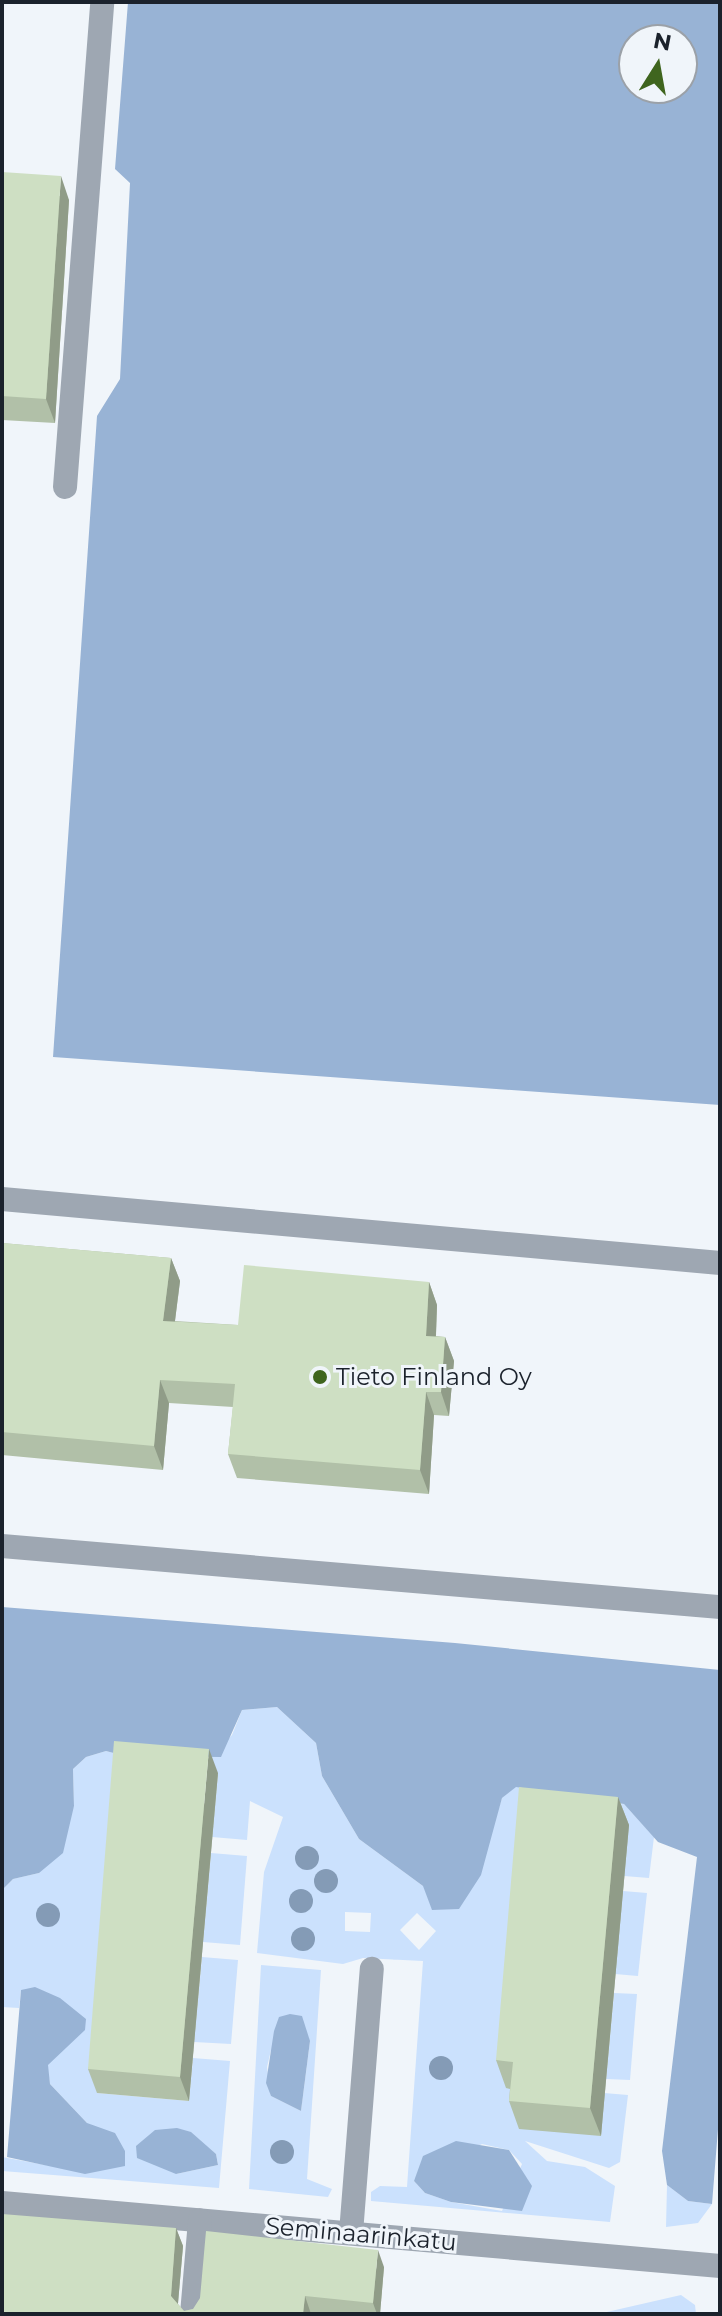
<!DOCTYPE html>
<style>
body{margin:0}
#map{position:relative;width:722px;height:2316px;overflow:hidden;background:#f0f5fa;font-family:Montserrat,sans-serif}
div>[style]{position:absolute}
.green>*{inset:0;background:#cbe1fd}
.forest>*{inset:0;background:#98b3d5}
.minor>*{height:24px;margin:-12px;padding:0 12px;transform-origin:12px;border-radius:12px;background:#9ea7b2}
.trees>*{width:24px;height:24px;margin:-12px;border-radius:50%;background:#849bb6}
.wall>*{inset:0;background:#b1c0a8}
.shaded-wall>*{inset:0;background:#909c88}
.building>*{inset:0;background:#cedfc3}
.dots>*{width:22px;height:22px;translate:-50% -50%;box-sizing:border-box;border:4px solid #f0f5fa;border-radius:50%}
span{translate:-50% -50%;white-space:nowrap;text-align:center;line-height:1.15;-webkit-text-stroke:6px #f0f5fa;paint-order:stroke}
.poi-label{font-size:24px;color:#1b222c}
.left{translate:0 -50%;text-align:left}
.street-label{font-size:24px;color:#1b222c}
.frame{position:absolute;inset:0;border:4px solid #1b222c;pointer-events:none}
.north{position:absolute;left:618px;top:24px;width:80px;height:80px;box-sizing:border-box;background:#f0f5fa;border:2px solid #9ba1a8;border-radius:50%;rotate:11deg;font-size:22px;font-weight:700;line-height:32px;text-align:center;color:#1b222c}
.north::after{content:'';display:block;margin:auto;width:28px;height:36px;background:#3f651e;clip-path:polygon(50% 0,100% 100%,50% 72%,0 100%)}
</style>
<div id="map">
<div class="green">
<i style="clip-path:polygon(evenodd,277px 1707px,316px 1743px,322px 1776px,359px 1839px,423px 1886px,491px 1833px,502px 1798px,516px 1786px,624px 1804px,654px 1837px,649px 1878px,624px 1876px,604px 2093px,628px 2095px,620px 2162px,609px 2168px,525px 2141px,547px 2161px,585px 2167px,615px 2186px,610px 2222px,371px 2201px,371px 2192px,380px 2186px,407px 2187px,423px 1961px,363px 1958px,343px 1964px,257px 1953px,264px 1872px,283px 1817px,250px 1801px,247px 1840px,212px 1837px,218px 1774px,211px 1757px,232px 1735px,242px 1710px,277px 1707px,345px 1912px,371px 1913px,370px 1932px,345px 1931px,345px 1912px,277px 1707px,417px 1913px,436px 1931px,419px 1950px,400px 1930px,417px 1913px,277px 1707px,482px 2144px,509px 2150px,522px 2164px,502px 2211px,451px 2202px,425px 2193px,414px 2181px,482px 2144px)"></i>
<i style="clip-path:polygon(evenodd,106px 1751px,125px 1756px,97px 2093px,189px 2101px,193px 2058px,230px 2061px,219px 2188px,2px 2171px,2px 2157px,51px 2166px,87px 2123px,50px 2084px,47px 2065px,84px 2030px,21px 1990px,19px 2008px,2px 2007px,2px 1890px,13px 1879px,39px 1873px,74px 1806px,73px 1769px,86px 1757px,106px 1751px,198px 2142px,216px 2154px,218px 2165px,176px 2174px,198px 2142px)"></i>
<i style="clip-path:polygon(211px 1853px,247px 1856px,240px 1945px,203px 1942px)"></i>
<i style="clip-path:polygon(623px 1891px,647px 1893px,638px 1976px,615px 1974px)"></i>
<i style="clip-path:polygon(202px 1957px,238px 1960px,231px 2044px,194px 2042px)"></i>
<i style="clip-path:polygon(evenodd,261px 1965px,321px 1970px,307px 2179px,332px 2189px,328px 2197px,249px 2189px,261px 1965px,310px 2041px,301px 2111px,271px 2096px,267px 2067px,271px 2050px,310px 2041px)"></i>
<i style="clip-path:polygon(614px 1993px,637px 1994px,630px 2080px,606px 2079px)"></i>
<i style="clip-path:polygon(667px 2185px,688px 2201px,712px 2204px,698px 2223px,666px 2227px)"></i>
<i style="clip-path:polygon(681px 2295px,695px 2305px,696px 2314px,598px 2314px)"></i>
</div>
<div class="forest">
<i style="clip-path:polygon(evenodd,128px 2px,720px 2px,720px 1105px,53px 1057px,97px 416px,120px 379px,130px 183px,115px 169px,128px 2px,634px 40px,682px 40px,682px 88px,634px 88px,634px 40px)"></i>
<i style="clip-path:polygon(2px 1607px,455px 1643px,720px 1670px,720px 2104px,712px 2204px,688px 2201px,667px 2185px,662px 2151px,697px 1857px,658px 1842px,624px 1804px,516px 1787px,502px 1798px,481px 1875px,459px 1909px,432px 1910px,423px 1886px,359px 1839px,322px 1776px,316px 1743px,277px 1707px,242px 1710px,221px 1757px,125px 1756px,106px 1751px,86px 1757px,73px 1769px,74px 1806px,63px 1853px,39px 1873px,13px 1879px,2px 1890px)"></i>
<i style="clip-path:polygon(35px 1987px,60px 1998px,86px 2019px,85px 2030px,48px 2065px,50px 2084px,87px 2123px,115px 2133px,125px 2151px,125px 2166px,85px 2174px,7px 2157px,21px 1990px)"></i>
<i style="clip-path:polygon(290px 2014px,302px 2016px,310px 2041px,301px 2111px,271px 2096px,266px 2083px,274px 2031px,279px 2017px)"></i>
<i style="clip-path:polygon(177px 2128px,191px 2132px,216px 2154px,218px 2165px,176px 2174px,137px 2158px,136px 2146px,155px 2130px)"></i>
<i style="clip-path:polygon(456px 2141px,509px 2150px,532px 2186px,522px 2211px,451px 2202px,425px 2193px,414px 2181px,423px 2156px)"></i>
</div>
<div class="minor">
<i style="left:65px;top:487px;width:486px;rotate:-85.6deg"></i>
<i style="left:2px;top:1199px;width:721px;rotate:5.09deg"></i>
<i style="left:2px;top:1546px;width:721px;rotate:4.86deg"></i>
<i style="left:2px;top:2203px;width:721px;rotate:5.01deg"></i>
<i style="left:351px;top:2233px;width:265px;rotate:-85.5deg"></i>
<i style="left:192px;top:2314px;width:94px;rotate:-85.1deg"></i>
</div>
<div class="trees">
<i style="left:307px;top:1858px"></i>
<i style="left:326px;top:1881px"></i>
<i style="left:301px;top:1901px"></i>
<i style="left:48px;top:1915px"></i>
<i style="left:303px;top:1939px"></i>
<i style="left:441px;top:2068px"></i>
<i style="left:282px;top:2152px"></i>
</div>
<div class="wall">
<i style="clip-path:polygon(2px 172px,69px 200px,55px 423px,2px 420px)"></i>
<i style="clip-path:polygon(2px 1243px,171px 1258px,180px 1281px,175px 1321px,238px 1325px,429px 1282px,437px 1305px,436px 1336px,445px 1337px,454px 1361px,449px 1416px,434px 1415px,429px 1494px,237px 1478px,228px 1454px,233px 1407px,169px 1403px,163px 1470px,2px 1455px)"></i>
<i style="clip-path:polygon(218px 1773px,189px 2101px,97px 2093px,88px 2069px)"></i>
<i style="clip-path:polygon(618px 1797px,629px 1825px,601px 2136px,519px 2129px,509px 2101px,510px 2089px,506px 2088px,496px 2060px)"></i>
<i style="clip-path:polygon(176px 2228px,183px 2246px,178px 2304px,184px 2311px,384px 2267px,380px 2314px,2px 2314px)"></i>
</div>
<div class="shaded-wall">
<i style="clip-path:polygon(61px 176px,69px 200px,55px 423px,46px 399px)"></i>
<i style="clip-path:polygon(171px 1258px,180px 1281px,172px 1344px,163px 1321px)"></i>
<i style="clip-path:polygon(429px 1282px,437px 1305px,435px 1359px,426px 1336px)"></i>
<i style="clip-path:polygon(445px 1337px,454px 1361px,449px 1416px,441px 1392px)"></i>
<i style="clip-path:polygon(160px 1380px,169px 1403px,163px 1470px,154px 1446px)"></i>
<i style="clip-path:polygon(426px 1392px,434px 1415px,429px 1494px,420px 1470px)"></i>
<i style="clip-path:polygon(209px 1749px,218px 1773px,189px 2101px,180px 2077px)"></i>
<i style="clip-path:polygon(618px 1797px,629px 1825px,601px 2136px,590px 2108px)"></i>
<i style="clip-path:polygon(176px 2228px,183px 2246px,177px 2314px,171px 2296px)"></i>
<i style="clip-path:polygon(378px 2250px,384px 2267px,380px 2314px,377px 2314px,373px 2303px)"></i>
<i style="clip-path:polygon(305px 2296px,311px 2314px,303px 2314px)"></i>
</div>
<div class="building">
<i style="clip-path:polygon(2px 172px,61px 176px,46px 399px,2px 396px)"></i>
<i style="clip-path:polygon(2px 1243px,171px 1258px,163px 1321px,238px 1325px,244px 1265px,429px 1282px,426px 1336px,445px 1337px,441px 1392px,426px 1392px,420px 1470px,228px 1454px,235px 1384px,160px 1380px,154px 1446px,2px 1432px)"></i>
<i style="clip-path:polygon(114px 1741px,209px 1749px,180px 2077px,88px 2069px)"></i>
<i style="clip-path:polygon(519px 1787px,618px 1797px,590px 2108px,509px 2101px,513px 2062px,496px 2060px)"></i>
<i style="clip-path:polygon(2px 2214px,176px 2228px,171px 2296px,184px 2311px,193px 2309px,200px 2298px,206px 2231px,378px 2250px,373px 2303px,305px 2296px,303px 2314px,294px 2313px,293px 2314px,48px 2314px,22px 2312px,22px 2314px,2px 2314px)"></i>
</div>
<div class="dots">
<i style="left:320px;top:1377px;background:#3f651e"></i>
</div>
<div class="poi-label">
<span class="left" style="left:336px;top:1377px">Tieto Finland Oy</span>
</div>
<div class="street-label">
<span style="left:361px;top:2234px;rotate:5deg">Seminaarinkatu</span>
</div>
<div class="frame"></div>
<div class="north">N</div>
</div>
